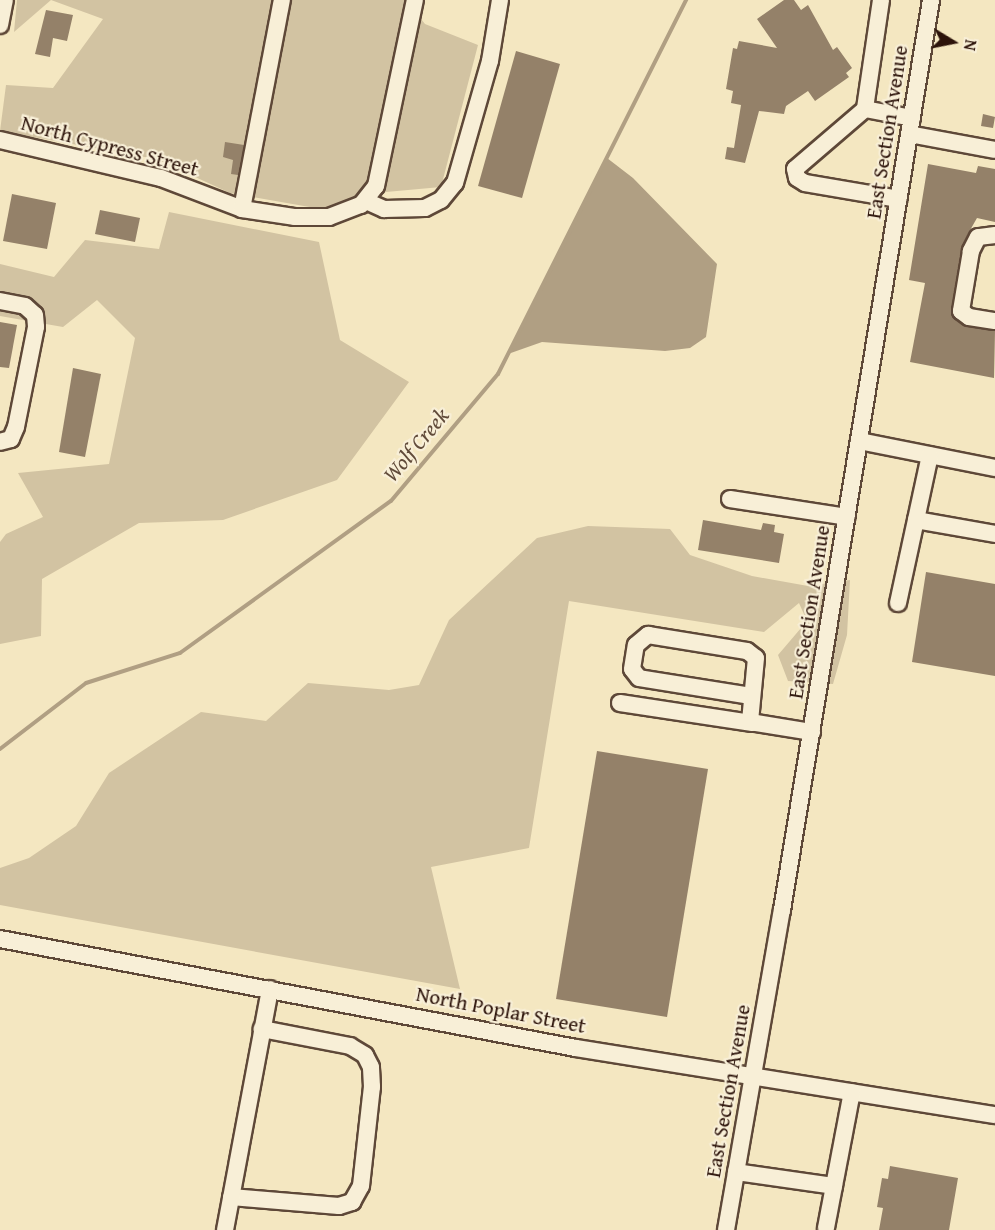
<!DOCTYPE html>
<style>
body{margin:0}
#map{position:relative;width:995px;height:1230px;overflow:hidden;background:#f4e7c1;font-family:"Gentium Book Plus",serif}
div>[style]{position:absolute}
.green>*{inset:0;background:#d2c3a2}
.water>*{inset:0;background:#b09f83}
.stream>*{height:4px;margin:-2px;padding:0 2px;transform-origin:2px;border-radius:2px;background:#b09f83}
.building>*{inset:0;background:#948169}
.roads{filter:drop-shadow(2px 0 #5e4838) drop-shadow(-2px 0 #5e4838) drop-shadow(0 2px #5e4838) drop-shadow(0 -2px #5e4838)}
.minor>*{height:16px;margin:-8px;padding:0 8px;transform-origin:8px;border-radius:8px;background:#f8efd7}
span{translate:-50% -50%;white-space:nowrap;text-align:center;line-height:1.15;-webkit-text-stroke:4.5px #f8efd7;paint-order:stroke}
.street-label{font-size:21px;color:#2c130a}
.water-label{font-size:22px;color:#614b3a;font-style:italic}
.north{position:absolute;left:923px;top:12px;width:60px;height:60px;-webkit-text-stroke:4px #f8efd7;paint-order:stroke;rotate:100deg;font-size:16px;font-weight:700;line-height:24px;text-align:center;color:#2c130a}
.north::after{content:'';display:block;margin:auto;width:21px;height:27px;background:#2c130a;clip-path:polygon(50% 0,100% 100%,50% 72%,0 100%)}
</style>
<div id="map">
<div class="green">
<i style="clip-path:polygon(17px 0,406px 0,425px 24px,478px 45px,441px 187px,386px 192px,321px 209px,230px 193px,156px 159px,0 131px,6px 85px,53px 88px,103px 19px,51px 0,14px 32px)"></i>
<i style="clip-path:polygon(169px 212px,319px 242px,340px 340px,409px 382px,337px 480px,223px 520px,139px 523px,42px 579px,41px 636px,0 644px,0 542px,6px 534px,43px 517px,18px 473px,109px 464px,135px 338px,97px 300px,63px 327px,0 316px,0 264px,54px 277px,85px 240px,159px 249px)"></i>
<i style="clip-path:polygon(588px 526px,670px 529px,690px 555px,752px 576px,808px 586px,850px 580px,847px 635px,833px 684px,788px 681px,778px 655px,807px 621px,799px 603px,764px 632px,569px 601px,529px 848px,431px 867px,460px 989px,0 905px,0 868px,29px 858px,76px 826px,109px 773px,201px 712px,266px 721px,308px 683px,389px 690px,419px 685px,449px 620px,537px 538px)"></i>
</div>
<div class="water">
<i style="clip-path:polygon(607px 158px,633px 178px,717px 264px,706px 337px,690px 348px,665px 351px,542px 342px,508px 354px)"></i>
</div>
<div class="stream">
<i style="left:0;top:749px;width:108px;rotate:-37.5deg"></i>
<i style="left:86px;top:683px;width:99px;rotate:-17.7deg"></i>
<i style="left:180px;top:653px;width:260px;rotate:-35.8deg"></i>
<i style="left:391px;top:501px;width:166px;rotate:-49.9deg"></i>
<i style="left:498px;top:374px;width:419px;rotate:-63.3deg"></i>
</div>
<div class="building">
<i style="clip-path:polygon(784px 0,794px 0,801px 10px,808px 5px,833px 50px,837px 47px,852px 68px,846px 73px,849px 77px,815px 101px,808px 91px,786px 106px,784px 114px,759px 111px,745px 163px,725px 159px,727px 147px,734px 148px,741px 105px,731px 103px,733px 91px,726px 89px,733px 48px,737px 49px,739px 41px,777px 48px,757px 19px)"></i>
<i style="clip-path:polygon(46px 10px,73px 15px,67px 41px,53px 38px,50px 57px,35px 54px)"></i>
<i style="clip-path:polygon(516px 51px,560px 64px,522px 198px,478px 186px)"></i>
<i style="clip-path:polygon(983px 114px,995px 117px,993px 128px,981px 126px)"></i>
<i style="clip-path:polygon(225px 142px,244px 145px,238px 175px,231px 174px,233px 160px,223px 157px)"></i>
<i style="clip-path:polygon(928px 164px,976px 173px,978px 166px,995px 169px,995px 222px,977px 218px,969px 232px,961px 249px,951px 310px,963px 326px,995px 331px,994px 378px,910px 362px,925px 283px,909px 280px)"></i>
<i style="clip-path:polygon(12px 194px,56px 203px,47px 249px,3px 241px)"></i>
<i style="clip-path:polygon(100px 210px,140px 218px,135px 242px,95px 234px)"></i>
<i style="clip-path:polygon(0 322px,17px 325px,9px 368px,0 367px)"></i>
<i style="clip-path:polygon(73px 368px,101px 374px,85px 457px,59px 452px)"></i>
<i style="clip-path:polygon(703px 520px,761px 530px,763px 523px,775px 525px,774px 532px,784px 534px,779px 563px,698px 550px)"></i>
<i style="clip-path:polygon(926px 572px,995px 584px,995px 676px,912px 662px)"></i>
<i style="clip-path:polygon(597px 751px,708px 769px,667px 1017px,556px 999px)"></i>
<i style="clip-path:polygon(890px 1166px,958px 1178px,949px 1230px,879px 1230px,883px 1208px,877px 1207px,882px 1178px,888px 1179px)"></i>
</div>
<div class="roads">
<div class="minor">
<i style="left:881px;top:0;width:110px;rotate:98.4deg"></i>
<i style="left:865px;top:109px;width:92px;rotate:139.4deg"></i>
<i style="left:795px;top:169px;width:9px;rotate:77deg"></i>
<i style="left:797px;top:178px;width:9px;rotate:32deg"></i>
<i style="left:805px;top:183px;width:95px;rotate:9.7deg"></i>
<i style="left:0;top:25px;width:25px;rotate:-79deg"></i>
<i style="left:865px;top:109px;width:48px;rotate:10.8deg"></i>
<i style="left:909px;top:134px;width:87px;rotate:10.5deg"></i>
<i style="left:0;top:140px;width:165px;rotate:13.3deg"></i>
<i style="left:161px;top:178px;width:87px;rotate:20.9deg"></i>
<i style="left:242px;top:209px;width:54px;rotate:8.6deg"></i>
<i style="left:295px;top:217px;width:34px"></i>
<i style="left:329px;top:217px;width:34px;rotate:-21deg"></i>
<i style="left:361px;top:205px;width:24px;rotate:-52deg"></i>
<i style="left:376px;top:186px;width:190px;rotate:-78.2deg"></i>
<i style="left:366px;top:201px;width:20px;rotate:24deg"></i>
<i style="left:384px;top:209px;width:41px;rotate:-1.4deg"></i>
<i style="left:425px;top:208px;width:18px;rotate:-27deg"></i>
<i style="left:441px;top:200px;width:22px;rotate:-51deg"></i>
<i style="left:455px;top:183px;width:127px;rotate:-74deg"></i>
<i style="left:490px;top:61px;width:62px;rotate:-80.7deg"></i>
<i style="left:242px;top:209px;width:213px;rotate:-79.2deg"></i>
<i style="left:995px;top:235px;width:17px;rotate:173deg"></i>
<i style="left:978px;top:237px;width:16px;rotate:117deg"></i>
<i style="left:971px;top:251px;width:61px;rotate:99.5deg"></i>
<i style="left:961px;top:311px;width:10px;rotate:37deg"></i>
<i style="left:969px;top:317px;width:26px;rotate:9deg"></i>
<i style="left:0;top:301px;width:25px;rotate:11deg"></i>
<i style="left:25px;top:306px;width:13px;rotate:42deg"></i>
<i style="left:35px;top:315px;width:12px;rotate:85deg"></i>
<i style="left:36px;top:327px;width:102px;rotate:101.3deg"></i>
<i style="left:16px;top:427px;width:13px;rotate:113deg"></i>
<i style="left:11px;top:439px;width:11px;rotate:165deg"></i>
<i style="left:859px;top:441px;width:139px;rotate:11.2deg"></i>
<i style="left:730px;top:499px;width:118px;rotate:8.7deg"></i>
<i style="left:916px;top:520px;width:80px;rotate:10deg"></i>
<i style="left:898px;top:603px;width:151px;rotate:-77.8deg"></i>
<i style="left:751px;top:696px;width:113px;rotate:-170.9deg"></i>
<i style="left:639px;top:678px;width:11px;rotate:-128deg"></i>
<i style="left:632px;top:669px;width:24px;rotate:-81deg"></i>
<i style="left:636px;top:645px;width:16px;rotate:-40deg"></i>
<i style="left:648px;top:635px;width:100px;rotate:9.2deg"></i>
<i style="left:747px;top:651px;width:11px;rotate:38deg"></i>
<i style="left:756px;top:658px;width:64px;rotate:95.4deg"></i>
<i style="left:750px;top:722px;width:63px;rotate:9.2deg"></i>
<i style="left:620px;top:703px;width:134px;rotate:8.6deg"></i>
<i style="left:0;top:939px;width:586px;rotate:10.72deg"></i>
<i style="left:576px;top:1048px;width:424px;rotate:9.1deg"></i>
<i style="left:736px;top:1172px;width:99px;rotate:8.1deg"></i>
<i style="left:231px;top:1197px;width:108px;rotate:4.8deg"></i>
<i style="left:339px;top:1206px;width:14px;rotate:-17deg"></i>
<i style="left:352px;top:1202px;width:18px;rotate:-61deg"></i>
<i style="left:361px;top:1186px;width:100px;rotate:-83.7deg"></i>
<i style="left:372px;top:1087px;width:20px;rotate:-93deg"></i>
<i style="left:371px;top:1067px;width:13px;rotate:-117deg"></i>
<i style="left:365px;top:1055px;width:17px;rotate:-149deg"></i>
<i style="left:350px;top:1046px;width:90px;rotate:-169.1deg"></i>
<i style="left:826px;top:1228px;width:138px;rotate:-79.2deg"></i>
<i style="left:225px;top:1230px;width:245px;rotate:-79.4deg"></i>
<i style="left:726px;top:1230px;width:325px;rotate:-80.1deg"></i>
<i style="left:782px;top:910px;width:922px;rotate:-80.7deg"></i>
</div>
</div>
<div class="street-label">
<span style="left:887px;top:132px;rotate:-81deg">East Section Avenue</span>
<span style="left:110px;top:146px;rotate:15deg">North Cypress Street</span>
<span style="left:809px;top:612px;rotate:-81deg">East Section Avenue</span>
<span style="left:501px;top:1010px;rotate:11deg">North Poplar Street</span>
<span style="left:728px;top:1091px;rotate:-80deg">East Section Avenue</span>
</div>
<div class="water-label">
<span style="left:416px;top:445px;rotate:-50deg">Wolf Creek</span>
</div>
<div class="north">N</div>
</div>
